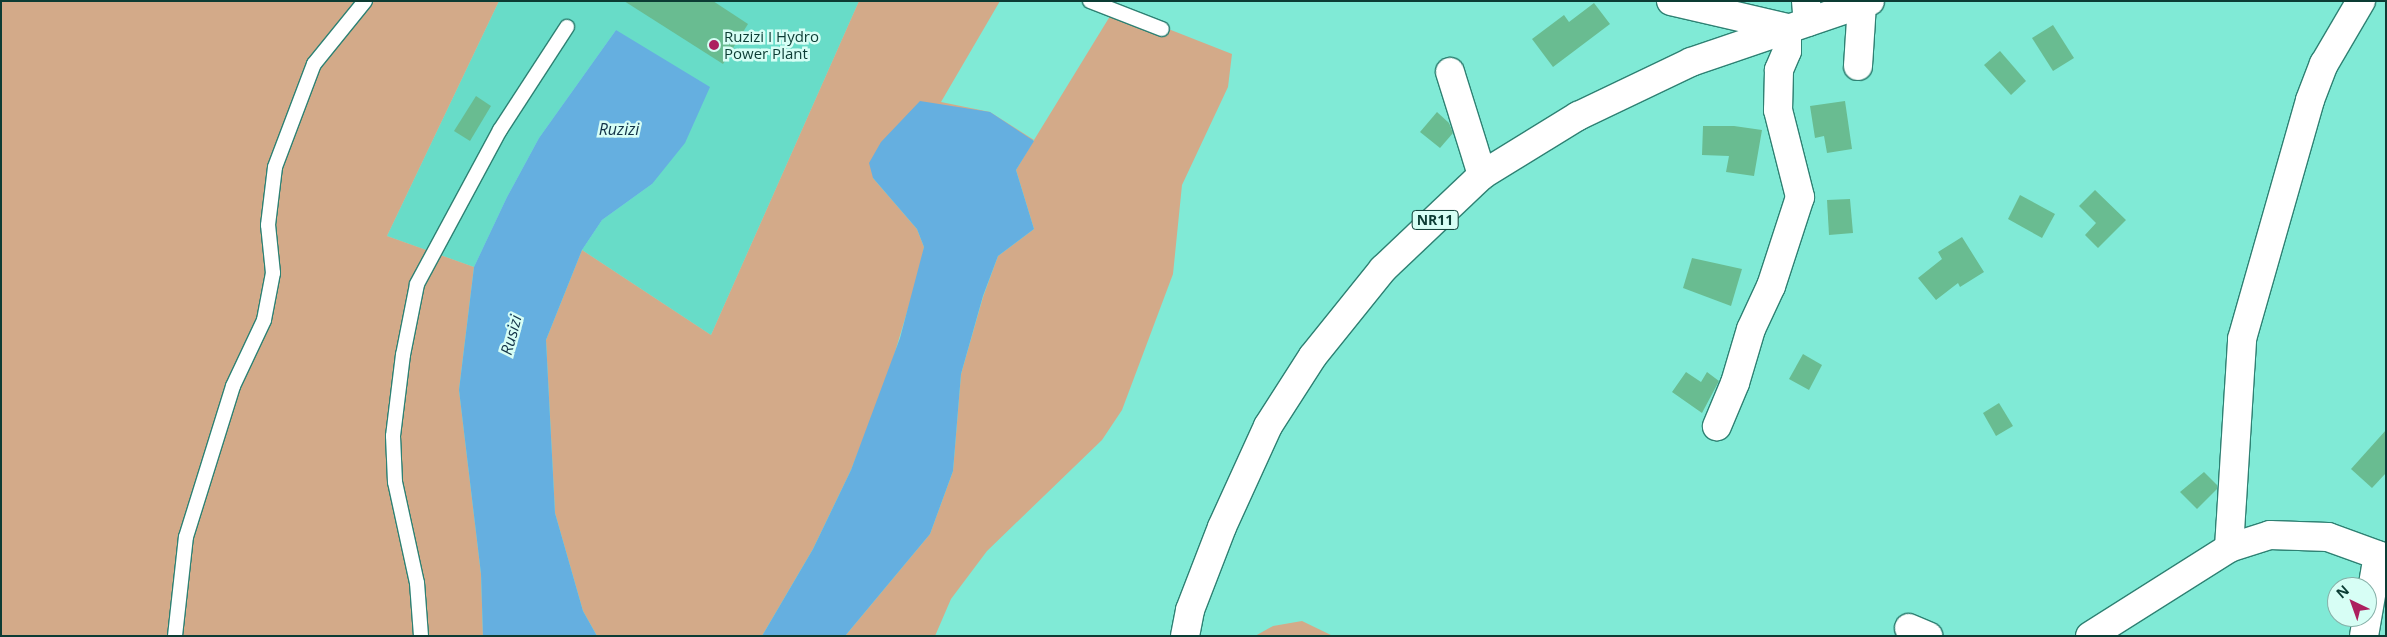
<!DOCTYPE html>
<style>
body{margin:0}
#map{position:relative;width:2387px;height:637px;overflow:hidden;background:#80ead6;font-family:"Open Sans",sans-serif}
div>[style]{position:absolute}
.built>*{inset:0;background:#68dcc8}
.green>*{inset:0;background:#d3aa89}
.water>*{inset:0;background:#65afe0}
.building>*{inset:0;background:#69bc91}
.roads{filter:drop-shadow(1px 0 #2e8173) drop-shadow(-1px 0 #2e8173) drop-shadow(0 1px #2e8173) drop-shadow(0 -1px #2e8173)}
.service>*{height:14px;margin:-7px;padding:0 7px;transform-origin:7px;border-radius:7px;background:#fff}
.minor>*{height:28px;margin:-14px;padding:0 14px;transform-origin:14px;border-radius:14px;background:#fff}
.trunk>*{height:28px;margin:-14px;padding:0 14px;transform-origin:14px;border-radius:14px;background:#fff}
.dots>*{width:14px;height:14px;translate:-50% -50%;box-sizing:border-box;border:2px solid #d7fef5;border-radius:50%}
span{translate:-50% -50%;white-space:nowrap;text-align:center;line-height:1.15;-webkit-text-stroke:5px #d7fef5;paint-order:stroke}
.shield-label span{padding:1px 4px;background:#d7fef5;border:1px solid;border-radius:4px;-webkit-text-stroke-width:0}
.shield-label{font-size:14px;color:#0c3c34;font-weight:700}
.poi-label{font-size:15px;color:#0c3c34}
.left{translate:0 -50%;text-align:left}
.water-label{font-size:16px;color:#123247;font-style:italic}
.frame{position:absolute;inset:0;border:2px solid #0c3c34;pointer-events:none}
.north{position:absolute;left:2327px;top:577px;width:50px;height:50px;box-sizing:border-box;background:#d7fef5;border:1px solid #86b0a8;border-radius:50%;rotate:318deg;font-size:14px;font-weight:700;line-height:20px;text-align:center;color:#0c3c34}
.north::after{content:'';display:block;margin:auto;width:18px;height:22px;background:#ac205f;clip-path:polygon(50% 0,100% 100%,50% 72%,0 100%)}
</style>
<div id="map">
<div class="built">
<i style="clip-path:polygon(499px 1px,859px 1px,711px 335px,582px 250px,602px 220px,652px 184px,616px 30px,539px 138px,507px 197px,474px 267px,387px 236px)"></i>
</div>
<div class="green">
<i style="clip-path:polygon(1px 1px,499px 1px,387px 236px,474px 267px,459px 390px,481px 574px,483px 636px,1px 636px)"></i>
<i style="clip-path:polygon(859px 1px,1000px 1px,941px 102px,990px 112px,1034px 140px,1115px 8px,1232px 54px,1228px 87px,1182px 185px,1173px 274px,1122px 410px,1102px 440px,987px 551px,951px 599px,935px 636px,845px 636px,930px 534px,953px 471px,961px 374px,983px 297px,998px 256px,1034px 229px,1016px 170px,1034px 140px,873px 178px,917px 229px,924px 247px,920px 269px,886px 382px,851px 470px,813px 549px,762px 636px,597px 636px,583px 611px,555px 513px,546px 340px,582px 250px,711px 335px)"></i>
<i style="clip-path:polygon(1302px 621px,1333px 636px,1255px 636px,1273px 626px)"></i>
</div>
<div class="water">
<i style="clip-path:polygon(616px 30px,710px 87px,685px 143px,652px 184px,602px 220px,582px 250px,546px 340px,555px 513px,583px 611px,597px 636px,483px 636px,481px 574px,459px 390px,474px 267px,507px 197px,539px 138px)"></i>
<i style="clip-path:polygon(920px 101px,990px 112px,1034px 141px,1016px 170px,1034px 229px,998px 256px,983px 296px,961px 374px,953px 471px,930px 534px,845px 636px,762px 636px,813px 549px,851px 470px,900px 338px,924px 247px,917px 229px,873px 178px,869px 163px,881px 142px)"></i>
</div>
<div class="building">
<i style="clip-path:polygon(624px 1px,713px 1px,748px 24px,723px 64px)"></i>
<i style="clip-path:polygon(1594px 3px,1610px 24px,1553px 67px,1532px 39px,1564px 15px,1569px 22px)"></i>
<i style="clip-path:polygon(2053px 25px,2074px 58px,2053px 71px,2032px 38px)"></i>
<i style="clip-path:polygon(2000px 51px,2026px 81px,2011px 95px,1984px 65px)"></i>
<i style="clip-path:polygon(476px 96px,491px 106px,470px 141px,454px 131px)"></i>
<i style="clip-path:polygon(1845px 101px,1852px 149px,1827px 153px,1824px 136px,1815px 138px,1810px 106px)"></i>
<i style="clip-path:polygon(1437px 112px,1449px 123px,1453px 133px,1440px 148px,1420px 132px)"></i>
<i style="clip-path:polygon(1703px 126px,1734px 126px,1762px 130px,1754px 176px,1726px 172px,1729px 156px,1702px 155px)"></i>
<i style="clip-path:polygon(2095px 190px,2126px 220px,2098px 248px,2085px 235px,2096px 223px,2079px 206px)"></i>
<i style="clip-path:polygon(2020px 195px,2055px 214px,2042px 238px,2008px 219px)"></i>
<i style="clip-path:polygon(1850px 199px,1853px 233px,1829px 235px,1827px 200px)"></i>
<i style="clip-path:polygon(1962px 237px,1984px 272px,1960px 287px,1958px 283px,1936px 300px,1918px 278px,1942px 259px,1938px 252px)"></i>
<i style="clip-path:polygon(1692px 258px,1742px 269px,1731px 306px,1683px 288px)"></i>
<i style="clip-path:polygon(1803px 354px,1822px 365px,1809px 390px,1789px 379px)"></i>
<i style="clip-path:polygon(1686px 372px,1701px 382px,1707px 372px,1719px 381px,1702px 413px,1672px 392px)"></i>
<i style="clip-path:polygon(1999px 403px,2013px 426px,1996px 436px,1983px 413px)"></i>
<i style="clip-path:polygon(2386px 430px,2386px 473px,2372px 488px,2351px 469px)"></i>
<i style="clip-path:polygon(2204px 472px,2217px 485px,2217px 489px,2197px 509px,2180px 492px)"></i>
</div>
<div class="roads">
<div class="service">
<i style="left:1090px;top:1px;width:77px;rotate:21.3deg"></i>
<i style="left:175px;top:636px;width:100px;rotate:-83.7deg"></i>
<i style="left:186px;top:537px;width:158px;rotate:-72.7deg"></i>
<i style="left:233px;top:386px;width:73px;rotate:-64.8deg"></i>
<i style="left:264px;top:320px;width:48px;rotate:-79.2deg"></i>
<i style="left:273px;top:273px;width:48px;rotate:-95.9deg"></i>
<i style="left:268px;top:225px;width:58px;rotate:-83.1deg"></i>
<i style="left:275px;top:167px;width:110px;rotate:-69.3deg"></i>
<i style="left:314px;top:64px;width:81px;rotate:-51deg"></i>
<i style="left:421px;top:636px;width:53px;rotate:-94.3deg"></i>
<i style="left:417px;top:583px;width:103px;rotate:-102.3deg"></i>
<i style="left:395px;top:482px;width:46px;rotate:-92.5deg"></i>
<i style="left:393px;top:436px;width:82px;rotate:-83deg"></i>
<i style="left:403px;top:355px;width:72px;rotate:-78.8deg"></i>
<i style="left:417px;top:284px;width:175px;rotate:-61.7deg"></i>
<i style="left:500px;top:130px;width:123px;rotate:-57deg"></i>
</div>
<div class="minor">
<i style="left:1671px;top:1px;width:119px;rotate:13.1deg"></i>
<i style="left:1787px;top:28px;width:23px;rotate:90deg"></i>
<i style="left:1787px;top:51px;width:21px;rotate:113deg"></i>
<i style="left:1779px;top:70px;width:40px;rotate:91.4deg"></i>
<i style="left:1778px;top:110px;width:90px;rotate:75.8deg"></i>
<i style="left:1800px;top:197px;width:94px;rotate:108deg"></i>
<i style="left:1771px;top:286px;width:47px;rotate:114.9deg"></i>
<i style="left:1751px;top:329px;width:56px;rotate:106.5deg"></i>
<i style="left:1735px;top:383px;width:47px;rotate:112.7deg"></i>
<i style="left:1806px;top:1px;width:21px;rotate:85deg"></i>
<i style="left:1858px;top:66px;width:62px;rotate:-86.3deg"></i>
<i style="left:1450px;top:72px;width:108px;rotate:72.7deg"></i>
<i style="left:2229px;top:548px;width:209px;rotate:-86.4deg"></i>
<i style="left:2242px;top:339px;width:248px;rotate:-74.1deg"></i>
<i style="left:2310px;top:100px;width:39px;rotate:-69deg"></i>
<i style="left:2324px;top:64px;width:73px;rotate:-59.6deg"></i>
<i style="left:1909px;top:628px;width:21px;rotate:23deg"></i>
<i style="left:2090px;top:636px;width:165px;rotate:-32.3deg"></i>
<i style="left:2229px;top:548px;width:43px;rotate:-17.6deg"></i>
<i style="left:2270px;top:535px;width:58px;rotate:2deg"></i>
<i style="left:2328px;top:537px;width:62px;rotate:19.9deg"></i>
<i style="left:2364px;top:636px;width:82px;rotate:-80.2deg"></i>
</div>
<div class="trunk">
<i style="left:1185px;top:636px;width:26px;rotate:-79deg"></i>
<i style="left:1190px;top:610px;width:89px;rotate:-68.9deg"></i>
<i style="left:1222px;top:527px;width:111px;rotate:-65.5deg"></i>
<i style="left:1268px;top:426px;width:83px;rotate:-57.3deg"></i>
<i style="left:1313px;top:356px;width:112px;rotate:-51.2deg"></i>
<i style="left:1383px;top:269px;width:137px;rotate:-43.5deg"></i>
<i style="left:1482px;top:175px;width:113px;rotate:-31.6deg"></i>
<i style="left:1578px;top:116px;width:125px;rotate:-25.5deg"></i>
<i style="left:1691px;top:62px;width:189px;rotate:-18.8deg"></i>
</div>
</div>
<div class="dots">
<i style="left:714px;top:45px;background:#ac205f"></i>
</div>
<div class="shield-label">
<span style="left:1435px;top:220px">NR11</span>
</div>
<div class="poi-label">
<span class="left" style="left:724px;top:45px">Ruzizi I Hydro<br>Power Plant</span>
</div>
<div class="water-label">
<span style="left:619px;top:129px">Ruzizi</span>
<span style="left:511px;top:335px;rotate:-75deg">Rusizi</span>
</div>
<div class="frame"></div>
<div class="north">N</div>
</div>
